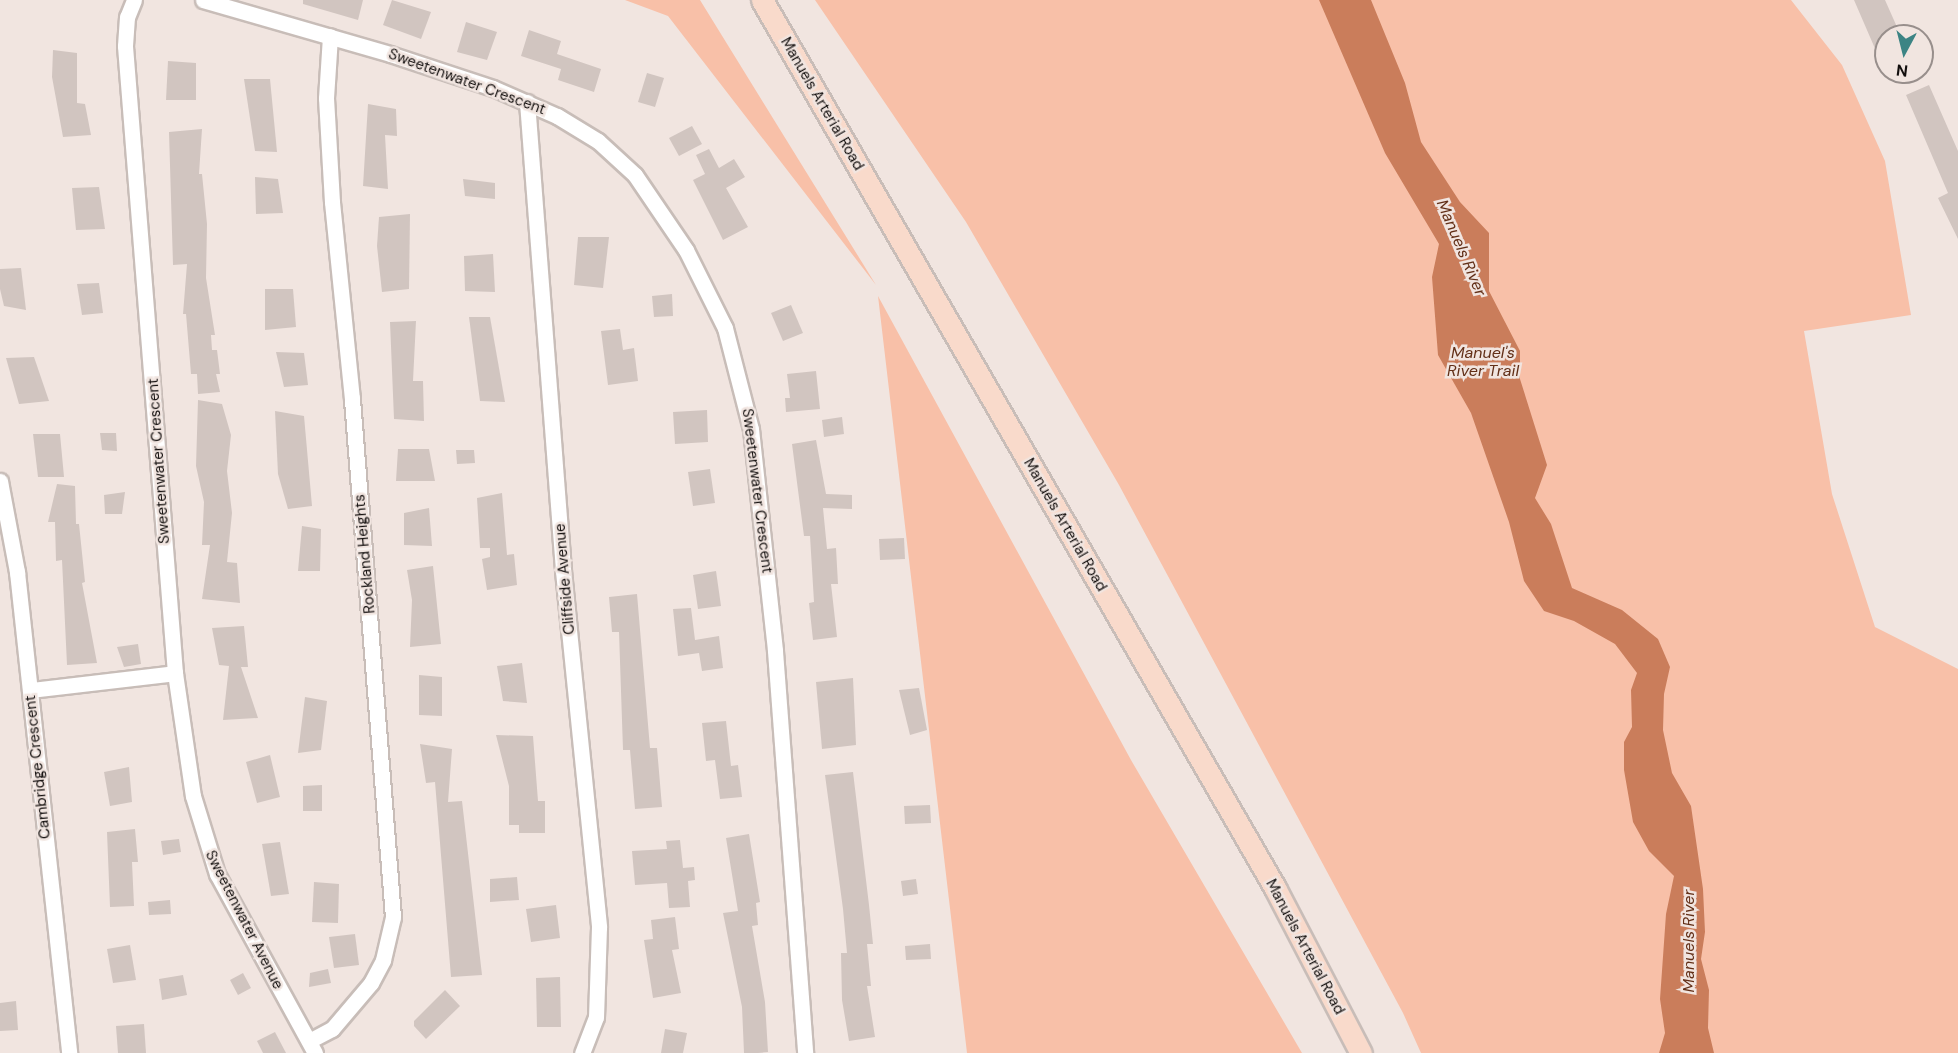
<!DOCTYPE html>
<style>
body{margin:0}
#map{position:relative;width:1958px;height:1053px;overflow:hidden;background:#f1e5e0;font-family:"DM Sans",sans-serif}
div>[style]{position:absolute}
.green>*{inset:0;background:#f8c0a8}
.water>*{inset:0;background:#ca7d5b}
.building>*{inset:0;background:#d1c5c0}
.roads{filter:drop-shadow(2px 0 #c8bdb8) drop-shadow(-2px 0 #c8bdb8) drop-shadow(0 2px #c8bdb8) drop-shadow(0 -2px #c8bdb8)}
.minor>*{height:15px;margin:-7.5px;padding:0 7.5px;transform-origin:7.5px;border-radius:7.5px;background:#fff}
.secondary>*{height:21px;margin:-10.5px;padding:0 10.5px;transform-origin:10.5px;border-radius:10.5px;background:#f9dacb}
span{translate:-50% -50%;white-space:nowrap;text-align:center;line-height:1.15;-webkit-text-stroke:5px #f1e5e0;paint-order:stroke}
.street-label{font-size:15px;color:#130f0e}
.water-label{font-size:16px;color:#622f17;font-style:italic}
.north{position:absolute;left:1874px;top:24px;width:60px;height:60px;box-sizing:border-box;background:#f1e5e0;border:2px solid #988f8c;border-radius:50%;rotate:187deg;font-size:16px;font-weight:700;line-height:24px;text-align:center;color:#130f0e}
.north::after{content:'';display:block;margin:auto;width:21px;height:27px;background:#3c8484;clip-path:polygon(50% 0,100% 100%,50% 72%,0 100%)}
</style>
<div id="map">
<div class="green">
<i style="clip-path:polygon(625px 0,700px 0,876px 285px,668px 16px)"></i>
<i style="clip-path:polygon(815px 0,1791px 0,1842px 65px,1885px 161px,1911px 315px,1804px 331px,1832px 494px,1875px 627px,1958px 669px,1958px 1053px,1421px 1053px,1403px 1013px,1119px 485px,966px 222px)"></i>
<i style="clip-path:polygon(878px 296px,1131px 760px,1302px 1053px,967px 1053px)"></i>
</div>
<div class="water">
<i style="clip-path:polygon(1319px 0,1371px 0,1405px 83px,1421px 142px,1460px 202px,1489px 233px,1489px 291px,1520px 351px,1520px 379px,1547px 465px,1535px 498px,1551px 524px,1572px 588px,1622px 610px,1658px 639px,1670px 667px,1664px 694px,1663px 730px,1672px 773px,1691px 806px,1703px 889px,1705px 932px,1701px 959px,1709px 990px,1708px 1028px,1714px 1053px,1659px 1053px,1665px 1033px,1660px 999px,1666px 914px,1674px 876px,1649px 851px,1633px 822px,1624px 770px,1624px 742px,1632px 727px,1631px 690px,1637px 673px,1615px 644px,1574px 621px,1544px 611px,1524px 581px,1509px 522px,1471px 413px,1438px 355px,1432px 277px,1439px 244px,1385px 153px)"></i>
</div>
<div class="building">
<i style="clip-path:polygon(303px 0,363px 0,358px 20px,303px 4px)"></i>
<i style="clip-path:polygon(392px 0,431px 12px,421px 39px,383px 25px)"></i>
<i style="clip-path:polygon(1854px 0,1885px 0,1901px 36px,1886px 36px,1886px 74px)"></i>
<i style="clip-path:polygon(466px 22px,497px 32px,487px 60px,457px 52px)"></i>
<i style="clip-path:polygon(529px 30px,561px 41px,557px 54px,601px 69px,594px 92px,558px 80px,561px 69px,521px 56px)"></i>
<i style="clip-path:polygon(53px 50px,77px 53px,77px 103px,85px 104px,91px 135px,63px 137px,52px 77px)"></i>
<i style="clip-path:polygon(168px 61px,196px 63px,196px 100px,166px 100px)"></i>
<i style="clip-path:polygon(647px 73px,664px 78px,655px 107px,638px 102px)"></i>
<i style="clip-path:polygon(244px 79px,270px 79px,277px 152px,255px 151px)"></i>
<i style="clip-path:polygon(1929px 85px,1958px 151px,1958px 239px,1938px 198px,1948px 193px,1906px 95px)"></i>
<i style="clip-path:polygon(368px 104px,396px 109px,397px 136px,385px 135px,388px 189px,363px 186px)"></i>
<i style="clip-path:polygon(692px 126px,702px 144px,679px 156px,669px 138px)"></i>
<i style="clip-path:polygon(202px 129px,199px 174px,202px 174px,207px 224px,206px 278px,215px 335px,211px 335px,212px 350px,217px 350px,220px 374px,216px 374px,220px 392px,198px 394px,197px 374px,191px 374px,186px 314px,183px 314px,187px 264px,173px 265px,169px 132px)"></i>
<i style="clip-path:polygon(709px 149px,719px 168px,734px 159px,745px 177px,726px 188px,748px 227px,723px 240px,693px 180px,705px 174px,696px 155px)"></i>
<i style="clip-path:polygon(255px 177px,278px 179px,283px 213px,256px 214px)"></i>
<i style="clip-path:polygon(463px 179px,495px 183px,495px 199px,465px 196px)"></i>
<i style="clip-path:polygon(99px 187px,105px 229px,76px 230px,72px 188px)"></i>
<i style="clip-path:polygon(410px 214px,409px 289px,382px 292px,377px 246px,379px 217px)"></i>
<i style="clip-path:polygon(578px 237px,609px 237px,603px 288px,574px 285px)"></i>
<i style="clip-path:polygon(493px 254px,495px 292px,465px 291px,464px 256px)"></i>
<i style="clip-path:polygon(21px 268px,26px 310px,4px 306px,0 289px,0 269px)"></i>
<i style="clip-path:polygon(99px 283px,103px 313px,82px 315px,77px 284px)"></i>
<i style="clip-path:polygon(265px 289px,293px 289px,296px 327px,265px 330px)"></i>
<i style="clip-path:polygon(672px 294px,673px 316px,654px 317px,652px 296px)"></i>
<i style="clip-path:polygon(791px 305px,803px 333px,783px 341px,771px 313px)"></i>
<i style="clip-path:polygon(469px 317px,490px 317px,505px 402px,480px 401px)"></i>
<i style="clip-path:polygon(416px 321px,413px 381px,423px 381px,424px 421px,394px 419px,390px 322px)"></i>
<i style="clip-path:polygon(620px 329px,623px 350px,634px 348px,638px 381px,608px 385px,601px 331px)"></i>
<i style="clip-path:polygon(276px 352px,304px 353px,308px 385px,284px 387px)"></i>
<i style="clip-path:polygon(34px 357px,49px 401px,19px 404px,6px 358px)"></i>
<i style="clip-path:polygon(816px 371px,820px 409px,786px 412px,785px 398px,790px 398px,787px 374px)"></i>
<i style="clip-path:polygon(198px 400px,222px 404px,231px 435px,227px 471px,232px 513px,227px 562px,237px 563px,240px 603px,202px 599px,210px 545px,202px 545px,204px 502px,196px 466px)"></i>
<i style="clip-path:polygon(707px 410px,708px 442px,675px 444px,673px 412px)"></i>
<i style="clip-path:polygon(275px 411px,304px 416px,312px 506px,288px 509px,278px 474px)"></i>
<i style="clip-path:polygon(842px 417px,844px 434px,824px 437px,822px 420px)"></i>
<i style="clip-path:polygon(100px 433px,116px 433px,117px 451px,102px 450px)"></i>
<i style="clip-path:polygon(33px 434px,60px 434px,64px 477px,38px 477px)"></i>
<i style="clip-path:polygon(816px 440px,826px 494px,852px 495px,852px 509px,823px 508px,827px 549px,836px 548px,838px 584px,831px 584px,837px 637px,813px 640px,809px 603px,814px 602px,810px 536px,804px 536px,792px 444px)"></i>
<i style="clip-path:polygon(398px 449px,429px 449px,435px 481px,396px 481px)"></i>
<i style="clip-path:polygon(456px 450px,474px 450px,475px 463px,457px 464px)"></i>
<i style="clip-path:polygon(710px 469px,715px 503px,693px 506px,688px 472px)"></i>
<i style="clip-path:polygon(57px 484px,75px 486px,76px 524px,79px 524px,85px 582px,82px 583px,97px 663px,67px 665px,62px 560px,56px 561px,55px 522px,48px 522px)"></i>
<i style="clip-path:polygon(125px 492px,122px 514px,105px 514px,104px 495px)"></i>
<i style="clip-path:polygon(502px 493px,507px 555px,514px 554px,517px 585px,487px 590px,482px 559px,490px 557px,490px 548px,480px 548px,477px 498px)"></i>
<i style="clip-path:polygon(429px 508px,432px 546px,404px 545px,404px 513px)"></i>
<i style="clip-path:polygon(302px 526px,321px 529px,320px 571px,298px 571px)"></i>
<i style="clip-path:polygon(904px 538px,905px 559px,880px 560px,879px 539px)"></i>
<i style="clip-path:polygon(433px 566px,441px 644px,410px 647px,412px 600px,407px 570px)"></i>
<i style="clip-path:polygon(716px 571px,721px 606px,698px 609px,693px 575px)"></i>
<i style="clip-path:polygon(637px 594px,650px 748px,657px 748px,662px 807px,635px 809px,630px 750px,623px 750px,619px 632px,612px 632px,609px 597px)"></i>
<i style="clip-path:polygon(691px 608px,695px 640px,719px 636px,723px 668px,702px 671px,699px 653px,678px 656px,673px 609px)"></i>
<i style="clip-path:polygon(244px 626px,248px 667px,241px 667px,258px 718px,223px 720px,229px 666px,219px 665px,212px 628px)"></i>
<i style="clip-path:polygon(138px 644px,141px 664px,124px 667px,117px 647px)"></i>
<i style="clip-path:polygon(522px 663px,527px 703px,503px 701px,497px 666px)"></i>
<i style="clip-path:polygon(419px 675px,442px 677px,442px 716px,419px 715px)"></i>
<i style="clip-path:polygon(853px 678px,856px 745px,822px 749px,816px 682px)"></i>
<i style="clip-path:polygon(919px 688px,927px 730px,910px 735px,899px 690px)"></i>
<i style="clip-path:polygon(305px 697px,327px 701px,321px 750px,298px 753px)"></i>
<i style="clip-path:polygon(726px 721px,731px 766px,738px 765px,742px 797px,720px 799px,715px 760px,706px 761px,702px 723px)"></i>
<i style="clip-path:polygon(496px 735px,533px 736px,538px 801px,545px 801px,545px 833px,519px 833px,519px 825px,509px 825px,509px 786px)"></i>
<i style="clip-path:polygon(420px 744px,452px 749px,448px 802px,462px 801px,482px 975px,451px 977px,435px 782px,426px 783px)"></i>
<i style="clip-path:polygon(270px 755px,280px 797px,257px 803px,246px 762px)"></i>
<i style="clip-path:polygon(129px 767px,132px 802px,110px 806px,104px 772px)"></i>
<i style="clip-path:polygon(853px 772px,869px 905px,873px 944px,867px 944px,871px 986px,867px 986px,875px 1037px,849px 1041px,842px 1000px,841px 953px,847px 953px,843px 909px,825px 775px)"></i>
<i style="clip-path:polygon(322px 785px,322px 811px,303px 811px,303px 786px)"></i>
<i style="clip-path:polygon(930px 805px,931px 823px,905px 824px,904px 806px)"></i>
<i style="clip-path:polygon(135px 829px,138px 862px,132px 862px,134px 906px,110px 907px,107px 832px)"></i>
<i style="clip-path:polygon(749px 834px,760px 902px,756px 903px,758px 925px,752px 926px,765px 1002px,768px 1052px,758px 1053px,744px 1053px,742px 1007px,723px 913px,738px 911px,726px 838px)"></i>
<i style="clip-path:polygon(179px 839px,181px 852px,163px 855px,161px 841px)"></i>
<i style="clip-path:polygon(680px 840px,683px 868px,694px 867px,695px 880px,688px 881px,690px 907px,669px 908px,667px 883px,635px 885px,632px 851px,667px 849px,666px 841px)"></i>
<i style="clip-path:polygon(280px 842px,289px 894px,271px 896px,262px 844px)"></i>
<i style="clip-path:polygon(517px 877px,519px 900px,490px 902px,490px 879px)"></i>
<i style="clip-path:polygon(916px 879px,918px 894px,903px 896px,901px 881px)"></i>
<i style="clip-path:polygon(314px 882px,339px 884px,338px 923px,312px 922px)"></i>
<i style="clip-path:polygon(170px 900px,171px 914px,149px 915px,148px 902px)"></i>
<i style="clip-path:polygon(556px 905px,560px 938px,531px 942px,526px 909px)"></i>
<i style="clip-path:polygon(675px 917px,679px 949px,672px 950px,681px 993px,653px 998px,644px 940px,653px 939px,651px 920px)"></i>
<i style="clip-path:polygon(355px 934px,359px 965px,334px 968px,329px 937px)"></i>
<i style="clip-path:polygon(930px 944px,931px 959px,906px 960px,905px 946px)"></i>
<i style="clip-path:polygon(130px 945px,136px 980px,113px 983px,107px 949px)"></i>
<i style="clip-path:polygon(328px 969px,331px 983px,309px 987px,310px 973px)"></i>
<i style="clip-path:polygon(243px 973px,251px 988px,238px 995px,230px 980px)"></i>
<i style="clip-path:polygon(183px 975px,187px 995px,162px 1000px,159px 979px)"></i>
<i style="clip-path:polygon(560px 977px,561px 1027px,537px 1027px,536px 978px)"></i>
<i style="clip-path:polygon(445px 990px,460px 1006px,426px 1039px,414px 1026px,414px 1021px)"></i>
<i style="clip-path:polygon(16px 1001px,18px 1030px,0 1031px,0 1003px)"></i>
<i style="clip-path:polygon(144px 1024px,146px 1053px,118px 1053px,116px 1026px)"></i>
<i style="clip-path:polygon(665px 1029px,687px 1033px,683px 1053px,661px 1053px)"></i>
<i style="clip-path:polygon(275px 1032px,286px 1053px,263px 1053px,257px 1041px)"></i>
</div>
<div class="roads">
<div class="minor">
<i style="left:134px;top:0;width:18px;rotate:112deg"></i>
<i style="left:127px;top:17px;width:29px;rotate:94deg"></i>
<i style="left:125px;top:46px;width:629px;rotate:85.44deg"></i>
<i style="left:175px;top:673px;width:124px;rotate:81.7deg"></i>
<i style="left:193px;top:796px;width:82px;rotate:72.9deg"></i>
<i style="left:217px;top:874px;width:204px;rotate:61.3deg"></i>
<i style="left:203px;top:0;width:195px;rotate:16.1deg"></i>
<i style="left:390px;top:54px;width:108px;rotate:18.3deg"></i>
<i style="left:493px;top:88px;width:70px;rotate:23.6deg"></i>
<i style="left:557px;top:116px;width:48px;rotate:31.4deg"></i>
<i style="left:598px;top:141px;width:50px;rotate:42.6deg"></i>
<i style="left:635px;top:175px;width:91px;rotate:55.8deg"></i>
<i style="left:686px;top:250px;width:87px;rotate:63.4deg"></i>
<i style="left:725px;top:328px;width:104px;rotate:75.6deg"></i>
<i style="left:751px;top:429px;width:223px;rotate:83.8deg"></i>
<i style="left:775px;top:651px;width:403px;rotate:85.7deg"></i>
<i style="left:527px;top:102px;width:470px;rotate:85.6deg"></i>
<i style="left:563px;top:571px;width:358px;rotate:84.2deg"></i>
<i style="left:599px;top:927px;width:90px;rotate:91.9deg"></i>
<i style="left:596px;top:1017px;width:39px;rotate:111deg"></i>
<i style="left:0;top:481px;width:93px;rotate:79.4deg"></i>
<i style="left:17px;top:572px;width:484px;rotate:83.8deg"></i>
<i style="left:31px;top:690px;width:145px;rotate:-6.7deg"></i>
<i style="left:309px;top:1041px;width:26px;rotate:-28deg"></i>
<i style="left:332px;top:1029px;width:60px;rotate:-49.7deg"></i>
<i style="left:371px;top:983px;width:26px;rotate:-62deg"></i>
<i style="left:383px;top:960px;width:44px;rotate:-76.9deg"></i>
<i style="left:393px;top:917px;width:520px;rotate:-94.53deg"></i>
<i style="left:352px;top:399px;width:198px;rotate:-95.8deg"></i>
<i style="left:332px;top:202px;width:104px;rotate:-93.3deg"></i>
<i style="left:326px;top:98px;width:62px;rotate:-86.3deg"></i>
</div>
<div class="secondary">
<i style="left:762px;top:0;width:1026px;rotate:59.98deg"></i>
<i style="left:1275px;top:888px;width:186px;rotate:62.5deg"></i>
</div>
</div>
<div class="street-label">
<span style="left:467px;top:82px;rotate:20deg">Sweetenwater Crescent</span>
<span style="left:822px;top:104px;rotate:60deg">Manuels Arterial Road</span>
<span style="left:159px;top:461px;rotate:-94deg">Sweetenwater Crescent</span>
<span style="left:757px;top:491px;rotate:83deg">Sweetenwater Crescent</span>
<span style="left:1065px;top:525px;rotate:60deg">Manuels Arterial Road</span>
<span style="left:365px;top:554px;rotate:-95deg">Rockland Heights</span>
<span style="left:565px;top:579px;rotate:-95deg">Cliffside Avenue</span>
<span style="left:38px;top:767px;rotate:-96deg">Cambridge Crescent</span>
<span style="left:244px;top:920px;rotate:63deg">Sweetenwater Avenue</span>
<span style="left:1305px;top:947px;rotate:62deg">Manuels Arterial Road</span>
</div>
<div class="water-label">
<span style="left:1461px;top:248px;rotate:67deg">Manuels River</span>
<span style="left:1483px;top:362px">Manuel's<br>River Trail</span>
<span style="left:1689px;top:941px;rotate:-90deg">Manuels River</span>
</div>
<div class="north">N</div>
</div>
